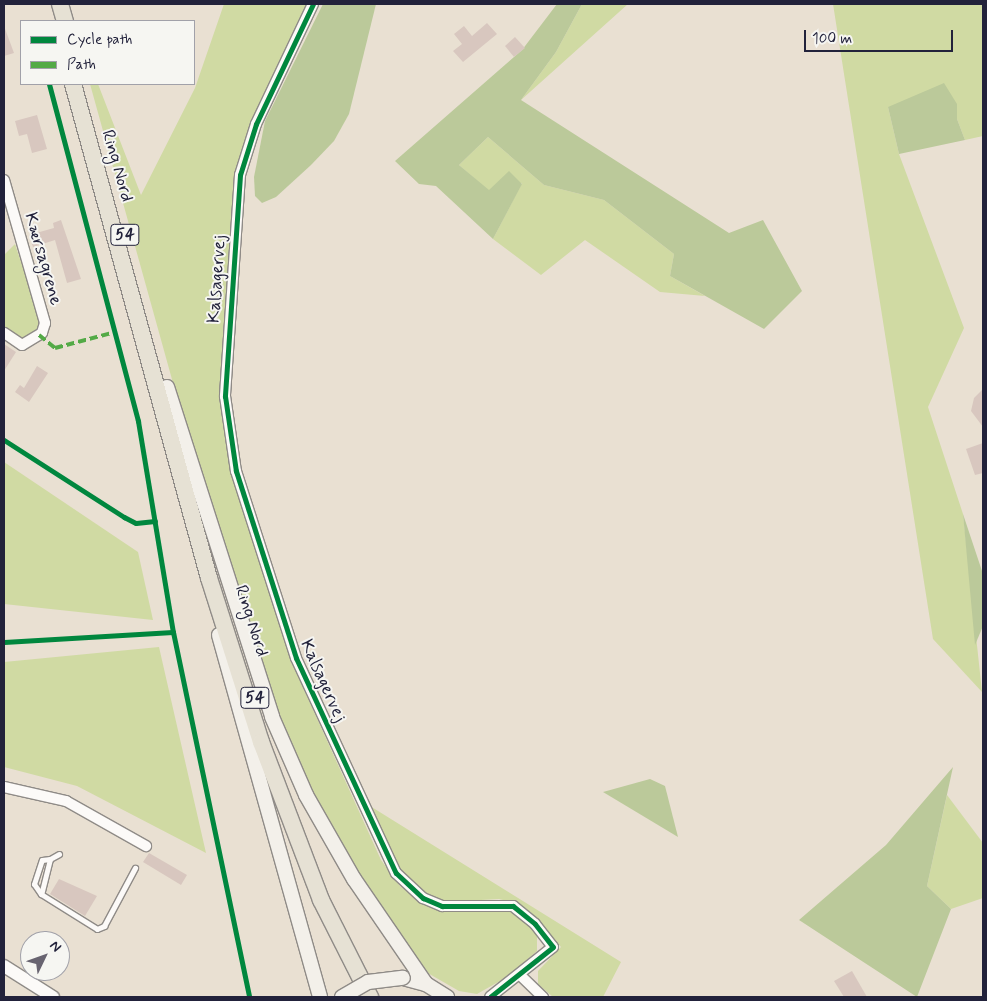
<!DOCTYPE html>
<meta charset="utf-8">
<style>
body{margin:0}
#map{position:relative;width:987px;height:1001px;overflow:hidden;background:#e9e0d2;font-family:Mynerve,sans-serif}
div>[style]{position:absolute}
.green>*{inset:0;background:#d0daa3}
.forest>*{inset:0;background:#bbc99a}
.building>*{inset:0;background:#d8c7bf}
.roads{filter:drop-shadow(1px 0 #8f8b87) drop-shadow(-1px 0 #8f8b87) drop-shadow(0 1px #8f8b87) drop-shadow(0 -1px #8f8b87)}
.service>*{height:5px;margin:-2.5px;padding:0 2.5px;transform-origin:2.5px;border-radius:2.5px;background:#fcfaf8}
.minor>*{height:10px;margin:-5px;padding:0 5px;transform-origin:5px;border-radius:5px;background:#fcfaf8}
.tertiary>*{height:12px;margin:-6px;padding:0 6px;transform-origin:6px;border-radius:6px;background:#fcfaf8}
.secondary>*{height:14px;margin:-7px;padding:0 7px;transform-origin:7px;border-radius:7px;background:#f3f0ea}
.trunk>*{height:16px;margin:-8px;padding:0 8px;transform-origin:8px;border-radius:8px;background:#e6e1d4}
.bridges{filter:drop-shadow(1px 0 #8f8b87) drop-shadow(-1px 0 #8f8b87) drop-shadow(0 1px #8f8b87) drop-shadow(0 -1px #8f8b87)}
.secondary-bridge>*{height:14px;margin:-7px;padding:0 7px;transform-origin:7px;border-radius:7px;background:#f3f0ea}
.quiet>*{height:4px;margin-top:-2px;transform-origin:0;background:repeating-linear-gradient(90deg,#53aa46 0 8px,transparent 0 12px)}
.cycleway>*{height:5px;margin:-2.5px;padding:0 2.5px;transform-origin:2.5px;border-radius:2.5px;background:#00873e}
span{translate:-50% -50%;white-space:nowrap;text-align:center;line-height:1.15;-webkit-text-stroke:4px #f6f6f2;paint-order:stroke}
.shield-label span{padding:1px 4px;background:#f6f6f2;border:1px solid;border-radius:4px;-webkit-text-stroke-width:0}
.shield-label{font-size:16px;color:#22223b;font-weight:700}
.street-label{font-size:18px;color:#22223b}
.frame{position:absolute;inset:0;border:5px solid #22223b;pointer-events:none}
.legend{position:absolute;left:20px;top:20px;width:175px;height:65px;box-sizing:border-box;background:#f6f6f2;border:1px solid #a1a1a9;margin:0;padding:6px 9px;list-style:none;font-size:15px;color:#22223b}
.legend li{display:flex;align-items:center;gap:10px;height:25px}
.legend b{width:25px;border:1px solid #a1a1a9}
.north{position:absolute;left:20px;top:931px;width:50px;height:50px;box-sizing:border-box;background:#f6f6f2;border:1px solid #a1a1a9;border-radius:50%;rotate:48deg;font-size:14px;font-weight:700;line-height:20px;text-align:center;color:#22223b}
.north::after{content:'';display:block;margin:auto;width:18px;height:22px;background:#686470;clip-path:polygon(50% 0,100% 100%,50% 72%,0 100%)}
.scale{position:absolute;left:804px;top:30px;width:149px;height:22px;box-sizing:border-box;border:2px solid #22223b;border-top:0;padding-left:6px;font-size:15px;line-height:18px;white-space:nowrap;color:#22223b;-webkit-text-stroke:4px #f6f6f2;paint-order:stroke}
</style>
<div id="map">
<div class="green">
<i style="clip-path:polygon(224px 4px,309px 4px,236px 177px,220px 397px,231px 474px,292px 663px,381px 860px,400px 886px,421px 902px,499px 907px,522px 917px,537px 935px,537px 951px,507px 977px,477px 994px,459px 991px,419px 968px,400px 944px,310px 792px,275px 712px,173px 383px,90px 84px,98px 84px,141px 195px,195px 88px)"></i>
<i style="clip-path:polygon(582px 4px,628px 4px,521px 100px,556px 52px)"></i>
<i style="clip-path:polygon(833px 4px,983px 4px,983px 136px,965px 140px,957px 119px,957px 104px,888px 107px,899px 154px,964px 328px,928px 407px,963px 514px,982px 692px,933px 639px)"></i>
<i style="clip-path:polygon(488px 137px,544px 185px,604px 200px,674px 254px,670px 276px,705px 296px,660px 292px,585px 240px,541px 275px,493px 239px,522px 183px,489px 191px,459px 165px)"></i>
<i style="clip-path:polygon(15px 244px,41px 322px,38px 331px,22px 339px,4px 327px,4px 255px)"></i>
<i style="clip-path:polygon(4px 462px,138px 552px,153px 620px,4px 604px)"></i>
<i style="clip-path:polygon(159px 647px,206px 853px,77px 786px,4px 767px,4px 662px)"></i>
<i style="clip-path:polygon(947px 795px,983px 843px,983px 898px,951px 909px,927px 886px)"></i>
<i style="clip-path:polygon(370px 806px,621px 962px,603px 997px,553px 997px,538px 984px,538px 971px,561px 947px,530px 912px,515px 903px,499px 899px,445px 902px,424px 893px,390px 858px)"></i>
</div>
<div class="forest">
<i style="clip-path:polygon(323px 4px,376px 4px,349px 114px,334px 141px,311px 165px,276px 197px,262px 203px,255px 196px,254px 177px,265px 121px)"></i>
<i style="clip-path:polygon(557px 4px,582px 4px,556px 52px,521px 100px,729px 233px,763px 220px,802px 291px,764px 329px,670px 276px,674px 254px,604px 200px,544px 185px,488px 137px,459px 165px,489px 190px,509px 171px,522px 184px,493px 239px,436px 186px,419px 184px,395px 161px,522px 50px)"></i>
<i style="clip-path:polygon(944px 83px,957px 104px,957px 119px,965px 140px,899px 154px,888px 107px)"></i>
<i style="clip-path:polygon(963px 514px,983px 574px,983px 626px,975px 645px)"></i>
<i style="clip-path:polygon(953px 767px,927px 886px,951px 909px,917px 997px,799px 920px,886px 845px)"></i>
<i style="clip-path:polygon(650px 779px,665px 786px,678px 837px,603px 792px)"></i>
</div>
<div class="building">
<i style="clip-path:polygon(487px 23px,497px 34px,463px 62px,453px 51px,462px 44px,454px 34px,464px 26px,472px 36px)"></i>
<i style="clip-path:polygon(4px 26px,14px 53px,4px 56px)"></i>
<i style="clip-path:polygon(515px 37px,525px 48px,514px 57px,505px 46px)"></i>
<i style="clip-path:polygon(37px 115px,47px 149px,32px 153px,27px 134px,19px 136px,15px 121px)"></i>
<i style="clip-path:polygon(61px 220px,81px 279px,67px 283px,55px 240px,33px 247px,29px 235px,54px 228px,53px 223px)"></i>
<i style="clip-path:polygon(4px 344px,16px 352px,4px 371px)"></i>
<i style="clip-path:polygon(37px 366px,48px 373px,29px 402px,15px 392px,20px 385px,24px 388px)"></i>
<i style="clip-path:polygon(983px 389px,983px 427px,971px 411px,974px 398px)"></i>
<i style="clip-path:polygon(983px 443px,983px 473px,975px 475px,966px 449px)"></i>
<i style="clip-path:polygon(149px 853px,187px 875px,181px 885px,143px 862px)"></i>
<i style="clip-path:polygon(59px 879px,97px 896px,85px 916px,50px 894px)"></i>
<i style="clip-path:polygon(852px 971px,867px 997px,844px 997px,834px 981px)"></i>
</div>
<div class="roads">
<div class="service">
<i style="left:59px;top:854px;width:10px;rotate:151deg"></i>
<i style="left:50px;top:859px;width:36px;rotate:104deg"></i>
<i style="left:41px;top:894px;width:66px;rotate:32deg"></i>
<i style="left:97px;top:929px;width:8px;rotate:-23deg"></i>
<i style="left:104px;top:926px;width:66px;rotate:-61.9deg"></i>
<i style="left:41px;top:894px;width:12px;rotate:-125deg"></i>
<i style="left:34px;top:884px;width:25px;rotate:-72deg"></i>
<i style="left:42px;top:860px;width:8px;rotate:-7deg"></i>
</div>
<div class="minor">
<i style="left:313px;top:4px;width:133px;rotate:115.4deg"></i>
<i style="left:256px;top:124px;width:53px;rotate:107.4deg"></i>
<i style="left:240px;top:175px;width:222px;rotate:93.9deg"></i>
<i style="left:225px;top:396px;width:76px;rotate:81.7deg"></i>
<i style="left:236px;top:471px;width:196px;rotate:72.2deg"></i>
<i style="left:296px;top:658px;width:237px;rotate:65.1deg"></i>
<i style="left:396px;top:873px;width:37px;rotate:43deg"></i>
<i style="left:423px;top:898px;width:21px;rotate:23deg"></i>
<i style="left:442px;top:906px;width:71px"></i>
<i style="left:513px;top:906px;width:28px;rotate:39deg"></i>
<i style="left:535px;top:924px;width:29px;rotate:52deg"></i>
<i style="left:553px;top:947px;width:80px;rotate:141.6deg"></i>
<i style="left:4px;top:180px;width:149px;rotate:74deg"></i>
<i style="left:45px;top:323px;width:10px;rotate:107deg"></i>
<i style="left:42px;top:333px;width:23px;rotate:149deg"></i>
<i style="left:22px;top:345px;width:22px;rotate:-146deg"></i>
<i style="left:4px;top:787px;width:64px;rotate:12.7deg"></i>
<i style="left:66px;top:801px;width:92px;rotate:29.4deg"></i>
<i style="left:520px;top:975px;width:32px;rotate:44deg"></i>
</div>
<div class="tertiary">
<i style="left:4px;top:966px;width:58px;rotate:32.3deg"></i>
</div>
<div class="secondary">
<i style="left:167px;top:387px;width:346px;rotate:72.3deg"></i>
<i style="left:272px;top:717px;width:85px;rotate:66.4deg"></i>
<i style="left:306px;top:795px;width:97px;rotate:60.3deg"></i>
<i style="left:354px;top:879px;width:127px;rotate:55.6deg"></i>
<i style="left:219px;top:635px;width:376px;rotate:74.4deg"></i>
<i style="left:403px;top:978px;width:24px;rotate:15deg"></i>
<i style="left:426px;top:984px;width:25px;rotate:32deg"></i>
</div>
<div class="trunk">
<i style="left:60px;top:4px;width:18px;rotate:74deg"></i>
<i style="left:73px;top:84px;width:512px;rotate:74.61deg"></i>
<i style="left:209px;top:578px;width:172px;rotate:72.4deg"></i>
<i style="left:261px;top:742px;width:169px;rotate:69.2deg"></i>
<i style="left:321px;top:900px;width:109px;rotate:63.2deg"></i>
</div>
</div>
<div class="bridges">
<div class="secondary-bridge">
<i style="left:342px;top:997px;width:30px;rotate:-30deg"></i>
<i style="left:368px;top:982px;width:35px;rotate:-7deg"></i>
</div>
</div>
<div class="quiet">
<i style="left:39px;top:335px;width:21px;rotate:39deg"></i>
<i style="left:55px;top:348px;width:62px;rotate:-14.9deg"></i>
</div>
<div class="cycleway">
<i style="left:313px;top:4px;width:133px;rotate:115.4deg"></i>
<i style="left:256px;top:124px;width:53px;rotate:107.4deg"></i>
<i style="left:240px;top:175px;width:222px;rotate:93.9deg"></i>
<i style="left:225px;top:396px;width:76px;rotate:81.7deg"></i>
<i style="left:236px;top:471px;width:196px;rotate:72.2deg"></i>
<i style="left:296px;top:658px;width:237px;rotate:65.1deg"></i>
<i style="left:396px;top:873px;width:37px;rotate:43deg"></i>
<i style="left:423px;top:898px;width:21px;rotate:23deg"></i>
<i style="left:442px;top:906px;width:71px"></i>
<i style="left:513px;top:906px;width:28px;rotate:39deg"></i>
<i style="left:535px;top:924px;width:29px;rotate:52deg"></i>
<i style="left:553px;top:947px;width:80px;rotate:141.6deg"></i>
<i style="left:49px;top:84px;width:349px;rotate:75.2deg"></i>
<i style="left:138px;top:421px;width:214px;rotate:80.6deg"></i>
<i style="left:173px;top:632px;width:373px;rotate:78.2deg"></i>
<i style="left:4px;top:440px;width:143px;rotate:32.7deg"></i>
<i style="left:124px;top:517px;width:13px;rotate:27deg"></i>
<i style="left:136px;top:523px;width:19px;rotate:-6deg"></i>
<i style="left:4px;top:642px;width:169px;rotate:-3.4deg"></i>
</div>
<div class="shield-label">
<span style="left:125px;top:235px">54</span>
<span style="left:255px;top:698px">54</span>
</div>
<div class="street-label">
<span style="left:117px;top:166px;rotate:74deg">Ring Nord</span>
<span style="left:43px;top:259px;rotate:74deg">Kærsagrene</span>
<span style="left:217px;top:279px;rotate:-86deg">Kalsagervej</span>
<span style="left:251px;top:621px;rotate:72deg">Ring Nord</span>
<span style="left:323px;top:681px;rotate:66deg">Kalsagervej</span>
</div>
<div class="frame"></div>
<ul class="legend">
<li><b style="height:6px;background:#00873e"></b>Cycle path</li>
<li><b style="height:6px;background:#53aa46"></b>Path</li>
</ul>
<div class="north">N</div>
<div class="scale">100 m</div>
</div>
